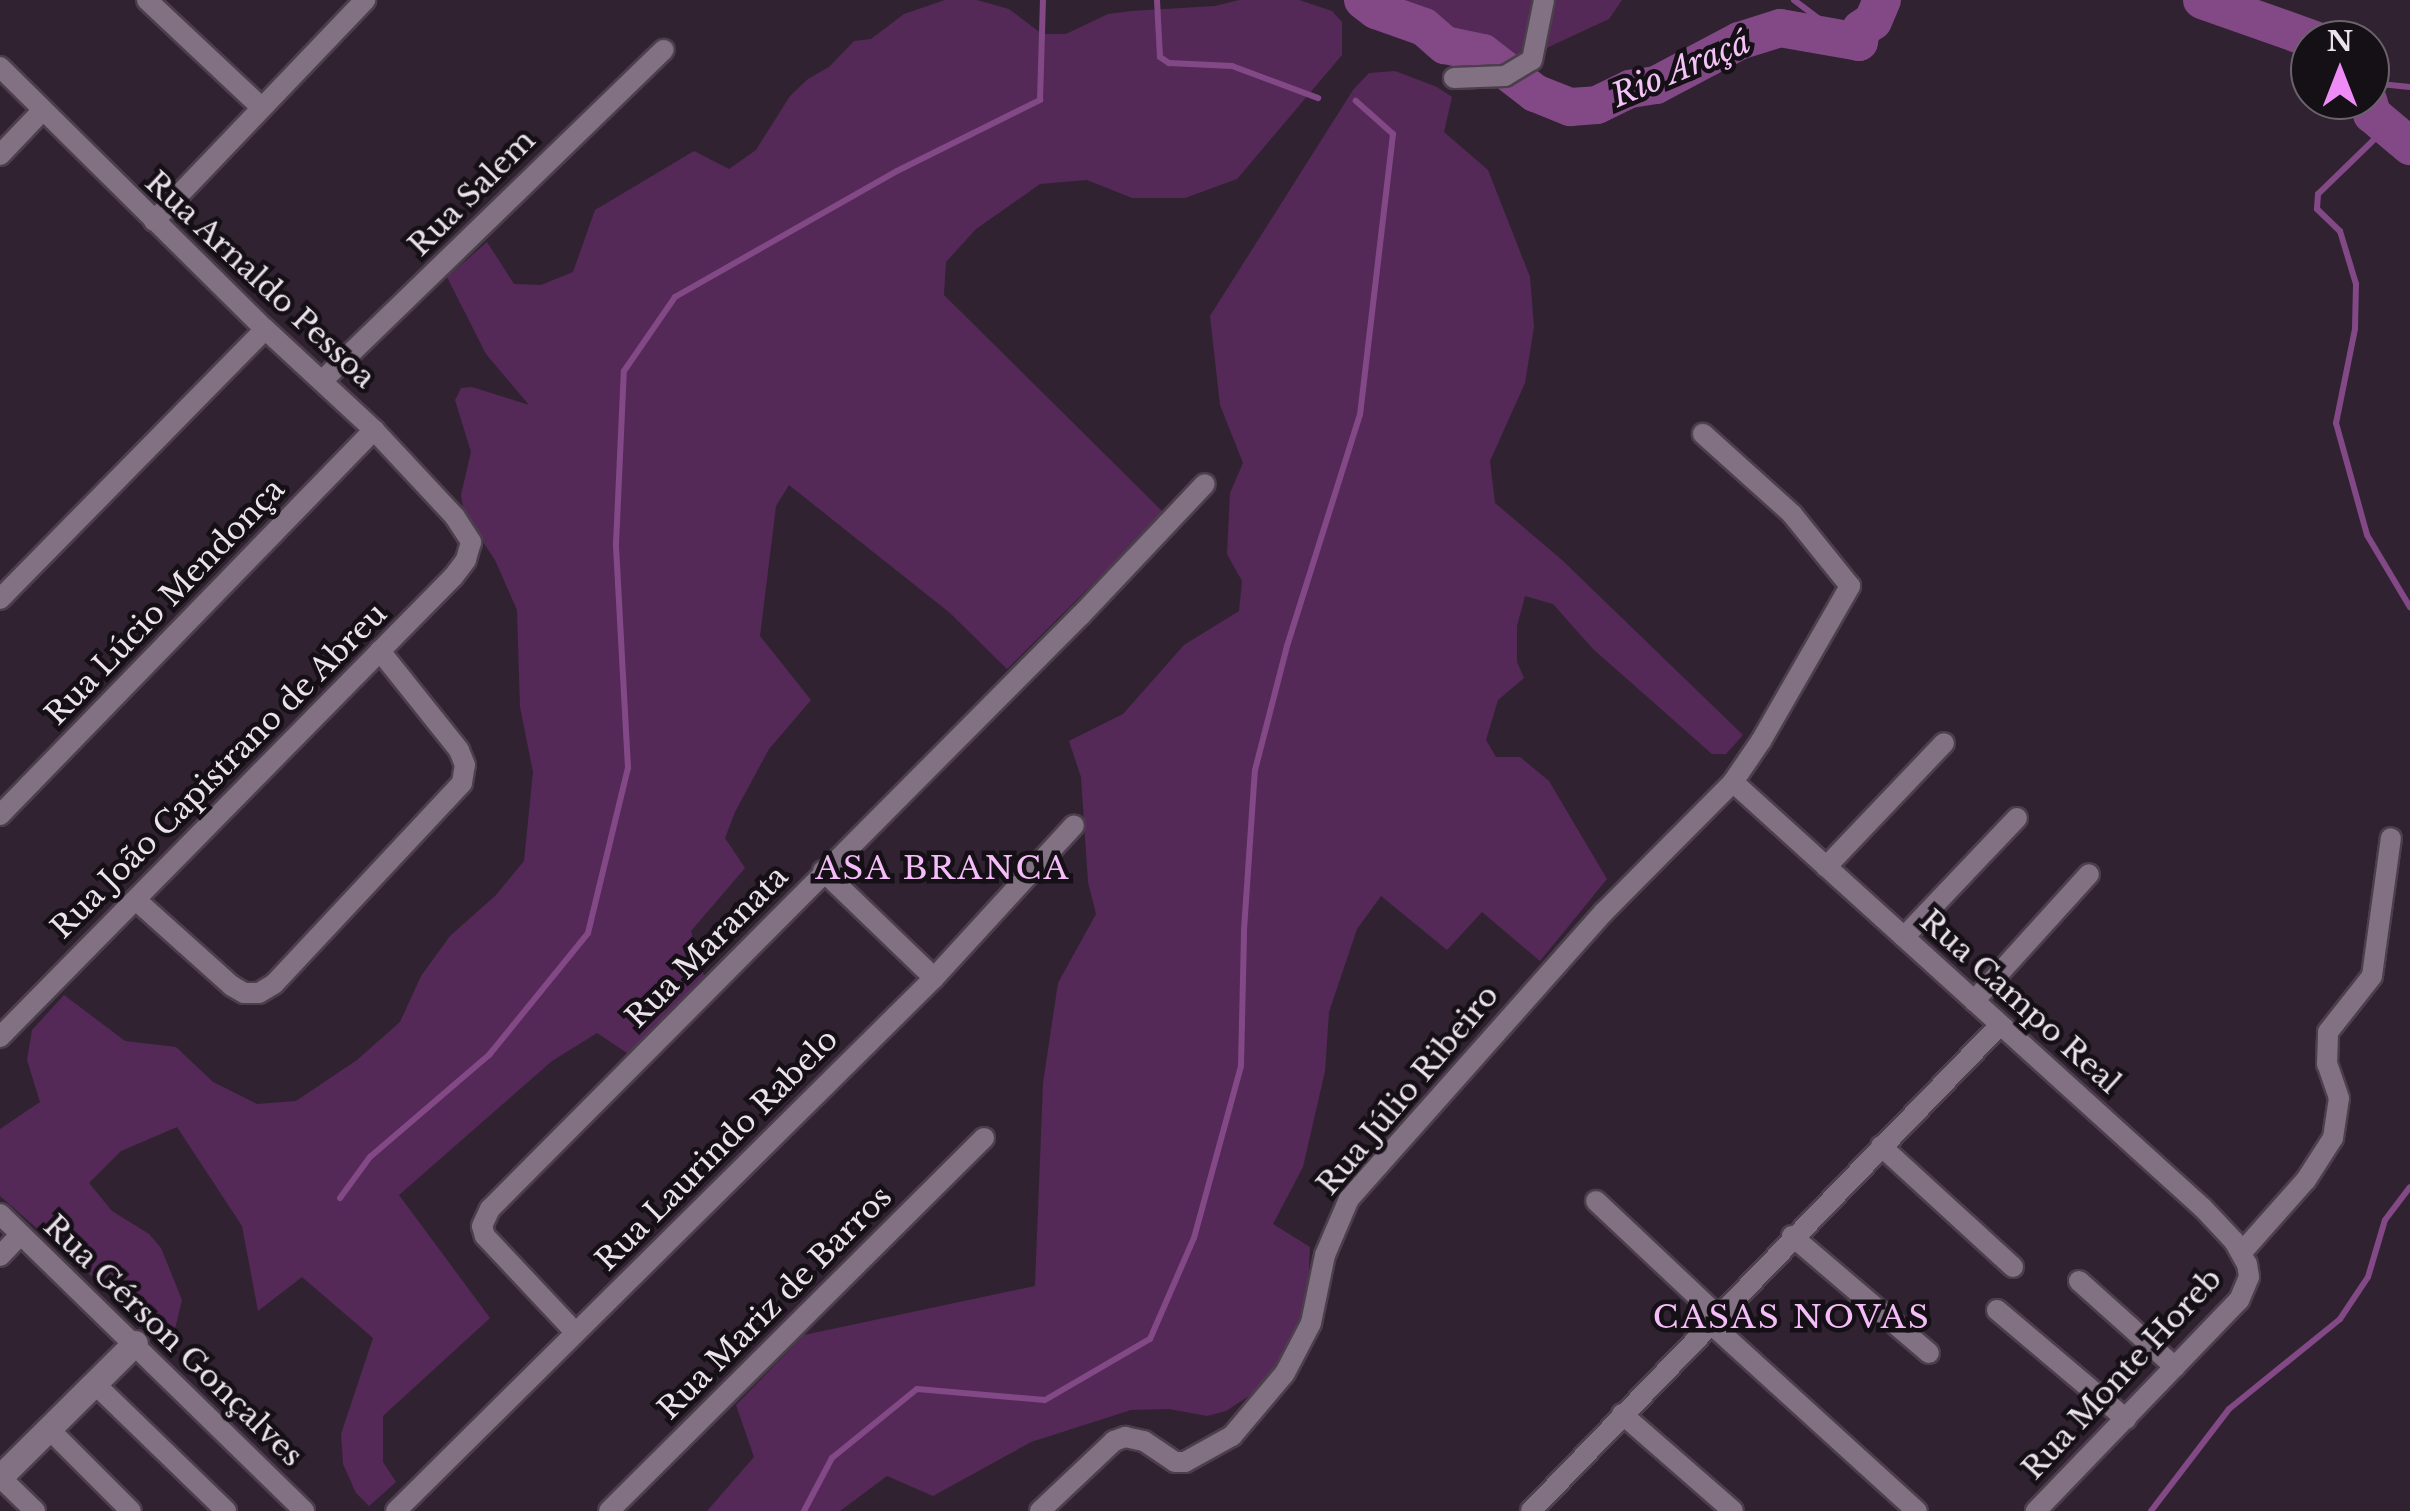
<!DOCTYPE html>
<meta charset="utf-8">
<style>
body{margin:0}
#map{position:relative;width:2410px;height:1511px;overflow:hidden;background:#312232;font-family:"Libre Baskerville",serif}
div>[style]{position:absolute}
.green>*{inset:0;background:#542957}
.stream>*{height:6px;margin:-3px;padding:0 3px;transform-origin:3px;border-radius:3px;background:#824986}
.river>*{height:38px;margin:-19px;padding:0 19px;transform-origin:19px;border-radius:19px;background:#824986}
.roads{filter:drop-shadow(2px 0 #4c3f4c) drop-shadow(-2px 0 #4c3f4c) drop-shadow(0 2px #4c3f4c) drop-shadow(0 -2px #4c3f4c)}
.street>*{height:20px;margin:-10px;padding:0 10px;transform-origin:10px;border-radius:10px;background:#827083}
.secondary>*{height:25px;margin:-12.5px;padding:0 12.5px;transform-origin:12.5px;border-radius:12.5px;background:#827083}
span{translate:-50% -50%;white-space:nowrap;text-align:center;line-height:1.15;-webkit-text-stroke:9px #150f16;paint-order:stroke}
.street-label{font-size:30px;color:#ece2ec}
.water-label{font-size:32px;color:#f4c4f7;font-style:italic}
.neighbourhood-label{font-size:32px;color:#f5bdf8;letter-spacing:2.5px}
.north{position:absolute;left:2290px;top:20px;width:100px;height:100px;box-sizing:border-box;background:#150f16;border:2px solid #6b636c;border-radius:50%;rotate:0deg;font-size:28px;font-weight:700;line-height:40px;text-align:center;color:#ece2ec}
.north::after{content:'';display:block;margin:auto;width:35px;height:45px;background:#ef8bf7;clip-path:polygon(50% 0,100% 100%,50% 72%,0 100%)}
</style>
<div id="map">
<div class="green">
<i style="clip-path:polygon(945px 0,977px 0,1009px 9px,1042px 34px,1066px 34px,1108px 14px,1131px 11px,1215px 6px,1239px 0,1299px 0,1332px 11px,1342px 22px,1342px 55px,1237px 179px,1185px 198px,1132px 198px,1087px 180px,1040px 184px,976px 229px,946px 262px,944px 295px,1164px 513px,1007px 669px,950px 613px,789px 485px,776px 506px,760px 636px,811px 700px,769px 749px,735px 812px,725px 838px,745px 868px,691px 931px,704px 976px,630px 1055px,597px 1033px,552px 1061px,399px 1195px,490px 1318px,383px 1416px,383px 1462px,396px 1482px,369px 1506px,356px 1493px,343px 1464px,341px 1434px,373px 1338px,302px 1277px,258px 1311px,242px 1226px,177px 1127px,121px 1151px,89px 1183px,112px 1211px,149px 1234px,161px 1248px,182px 1300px,175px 1329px,154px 1331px,0 1196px,0 1129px,40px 1102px,27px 1060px,32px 1030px,64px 995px,125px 1041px,176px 1047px,213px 1082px,257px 1104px,296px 1101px,357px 1060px,400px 1022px,421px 976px,450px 936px,495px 896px,524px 861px,533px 772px,520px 707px,517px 610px,495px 560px,464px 514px,461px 495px,471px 452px,455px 400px,461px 388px,472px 387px,529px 405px,486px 354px,447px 277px,487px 242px,514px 284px,541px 285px,573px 272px,595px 210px,694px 151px,729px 169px,756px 150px,790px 96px,808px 79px,829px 67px,854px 41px,871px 39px,904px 14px)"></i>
<i style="clip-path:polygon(1355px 0,1622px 0,1609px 19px,1525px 58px,1382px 21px)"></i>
<i style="clip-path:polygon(1395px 71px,1437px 87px,1452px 97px,1444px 132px,1488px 170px,1530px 277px,1534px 327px,1525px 383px,1490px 461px,1495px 503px,1562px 560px,1743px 735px,1726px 754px,1712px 754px,1593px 649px,1553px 604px,1525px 596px,1517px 626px,1517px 662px,1524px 678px,1498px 700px,1486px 740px,1496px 757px,1520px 757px,1549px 781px,1607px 879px,1540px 961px,1482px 912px,1447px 950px,1381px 896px,1357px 929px,1329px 1012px,1325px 1071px,1303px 1167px,1273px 1224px,1310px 1247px,1307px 1309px,1286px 1352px,1255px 1392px,1226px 1411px,1207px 1416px,1169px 1409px,1131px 1410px,1031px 1442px,933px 1496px,887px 1476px,840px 1511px,707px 1511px,754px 1457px,736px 1405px,804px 1335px,1035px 1286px,1043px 1083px,1058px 983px,1096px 914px,1088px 882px,1081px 777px,1069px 741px,1123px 714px,1184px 645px,1239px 611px,1242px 581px,1227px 554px,1230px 493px,1243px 463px,1220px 405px,1210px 316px,1353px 90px,1369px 73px)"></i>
</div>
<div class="stream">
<i style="left:1157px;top:0;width:57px;rotate:87deg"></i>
<i style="left:1160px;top:57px;width:11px;rotate:34deg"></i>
<i style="left:1169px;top:63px;width:63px;rotate:2.7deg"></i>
<i style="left:1232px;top:66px;width:92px;rotate:20.4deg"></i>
<i style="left:1794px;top:0;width:65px;rotate:36.9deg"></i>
<i style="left:2370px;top:83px;width:40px;rotate:5.7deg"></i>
<i style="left:2387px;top:127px;width:96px;rotate:135.8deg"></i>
<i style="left:2318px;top:194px;width:15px;rotate:94deg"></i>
<i style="left:2317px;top:209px;width:32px;rotate:44deg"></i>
<i style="left:2340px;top:231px;width:55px;rotate:73.2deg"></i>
<i style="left:2356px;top:284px;width:45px;rotate:91.3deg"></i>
<i style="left:2355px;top:329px;width:96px;rotate:101.4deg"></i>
<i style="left:2336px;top:423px;width:116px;rotate:74.5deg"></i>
<i style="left:2367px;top:535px;width:84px;rotate:59.2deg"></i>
<i style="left:340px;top:1198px;width:51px;rotate:-53.8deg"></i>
<i style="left:370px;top:1157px;width:157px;rotate:-40.6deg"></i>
<i style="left:489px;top:1055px;width:157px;rotate:-50.9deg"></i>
<i style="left:588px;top:933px;width:170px;rotate:-76.4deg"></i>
<i style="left:628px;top:768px;width:224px;rotate:-93.1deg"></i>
<i style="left:616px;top:544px;width:173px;rotate:-87.4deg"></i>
<i style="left:624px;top:371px;width:90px;rotate:-55.4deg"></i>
<i style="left:675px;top:297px;width:255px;rotate:-29.6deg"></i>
<i style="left:897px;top:171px;width:160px;rotate:-26.4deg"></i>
<i style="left:1040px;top:100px;width:100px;rotate:-88.3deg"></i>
<i style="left:804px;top:1511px;width:60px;rotate:-62.2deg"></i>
<i style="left:832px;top:1458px;width:109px;rotate:-39.1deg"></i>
<i style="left:917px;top:1389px;width:128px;rotate:4.9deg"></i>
<i style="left:1045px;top:1400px;width:121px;rotate:-30.2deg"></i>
<i style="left:1150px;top:1339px;width:110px;rotate:-66.5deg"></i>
<i style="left:1194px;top:1238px;width:178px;rotate:-74.7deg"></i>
<i style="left:1241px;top:1066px;width:136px;rotate:-88.7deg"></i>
<i style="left:1244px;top:930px;width:160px;rotate:-86.1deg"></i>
<i style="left:1255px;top:770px;width:128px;rotate:-75.5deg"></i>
<i style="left:1287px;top:646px;width:242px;rotate:-72.5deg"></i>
<i style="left:1360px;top:415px;width:283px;rotate:-83.3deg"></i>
<i style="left:1393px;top:134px;width:50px;rotate:-138.3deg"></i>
<i style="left:2151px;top:1511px;width:128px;rotate:-52.6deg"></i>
<i style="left:2229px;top:1409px;width:143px;rotate:-39deg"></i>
<i style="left:2340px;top:1319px;width:50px;rotate:-56.3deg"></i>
<i style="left:2368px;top:1277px;width:59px;rotate:-73.4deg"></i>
<i style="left:2385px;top:1220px;width:41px;rotate:-52.9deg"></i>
</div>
<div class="river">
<i style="left:1363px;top:0;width:16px;rotate:38deg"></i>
<i style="left:1376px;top:10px;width:51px;rotate:19.5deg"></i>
<i style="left:1424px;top:27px;width:28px;rotate:41deg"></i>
<i style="left:1445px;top:45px;width:39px;rotate:12deg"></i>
<i style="left:1483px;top:53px;width:66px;rotate:37.6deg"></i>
<i style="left:1535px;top:93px;width:38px;rotate:22deg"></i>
<i style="left:1570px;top:107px;width:27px;rotate:-4deg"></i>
<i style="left:1597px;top:105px;width:37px;rotate:-26deg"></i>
<i style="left:1630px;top:89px;width:26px;rotate:-9deg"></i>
<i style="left:1656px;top:85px;width:94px;rotate:-27.9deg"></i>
<i style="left:1739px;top:41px;width:43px;rotate:-17.6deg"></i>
<i style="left:1780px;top:28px;width:80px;rotate:10deg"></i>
<i style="left:1859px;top:42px;width:13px;rotate:-81deg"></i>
<i style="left:1861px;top:29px;width:14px;rotate:-34deg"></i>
<i style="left:1873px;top:21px;width:23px;rotate:-67deg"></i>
<i style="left:2202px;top:0;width:120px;rotate:19.5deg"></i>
<i style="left:2368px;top:100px;width:15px;rotate:74deg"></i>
<i style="left:2372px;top:114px;width:50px;rotate:40.1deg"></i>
</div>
<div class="roads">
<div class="street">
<i style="left:147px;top:0;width:155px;rotate:43.2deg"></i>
<i style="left:0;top:67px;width:373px;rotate:44.7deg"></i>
<i style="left:265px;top:329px;width:149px;rotate:42.8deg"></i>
<i style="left:374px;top:430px;width:119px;rotate:47deg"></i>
<i style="left:455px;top:517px;width:30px;rotate:57deg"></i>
<i style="left:471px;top:542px;width:19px;rotate:106deg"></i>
<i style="left:466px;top:560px;width:21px;rotate:127deg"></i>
<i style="left:453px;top:577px;width:646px;rotate:134.56deg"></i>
<i style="left:1454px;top:78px;width:51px;rotate:-2.2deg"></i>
<i style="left:1505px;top:76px;width:31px;rotate:-31deg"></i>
<i style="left:1532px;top:60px;width:61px;rotate:-78.7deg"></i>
<i style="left:0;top:155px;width:59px;rotate:-46.4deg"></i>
<i style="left:154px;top:221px;width:306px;rotate:-46.3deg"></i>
<i style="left:324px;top:379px;width:473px;rotate:-44.1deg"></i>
<i style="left:0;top:599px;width:378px;rotate:-45.5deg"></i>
<i style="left:1733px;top:782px;width:634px;rotate:42.19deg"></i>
<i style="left:2203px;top:1208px;width:45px;rotate:46.8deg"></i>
<i style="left:2234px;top:1241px;width:26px;rotate:61deg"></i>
<i style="left:2247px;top:1264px;width:13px;rotate:81deg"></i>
<i style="left:2249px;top:1277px;width:25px;rotate:113deg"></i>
<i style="left:2239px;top:1300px;width:293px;rotate:133.9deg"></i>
<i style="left:0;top:815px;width:537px;rotate:-45.83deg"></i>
<i style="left:1826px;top:867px;width:171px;rotate:-46.4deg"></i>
<i style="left:823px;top:871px;width:154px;rotate:43.9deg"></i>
<i style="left:136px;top:900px;width:129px;rotate:41.9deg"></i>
<i style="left:232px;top:986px;width:14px;rotate:30deg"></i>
<i style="left:244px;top:993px;width:15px"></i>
<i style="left:259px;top:993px;width:17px;rotate:-31deg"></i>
<i style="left:274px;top:984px;width:275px;rotate:-46.9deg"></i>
<i style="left:462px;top:783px;width:18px;rotate:-81deg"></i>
<i style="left:465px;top:765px;width:16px;rotate:-112deg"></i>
<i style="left:459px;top:750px;width:127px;rotate:-128.6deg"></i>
<i style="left:1904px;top:937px;width:164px;rotate:-46.5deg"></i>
<i style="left:1974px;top:1001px;width:171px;rotate:-47.8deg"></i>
<i style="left:1881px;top:1146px;width:179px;rotate:42.5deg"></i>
<i style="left:1596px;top:1201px;width:165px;rotate:43.3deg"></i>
<i style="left:0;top:1214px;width:425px;rotate:44.3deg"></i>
<i style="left:1792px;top:1236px;width:180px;rotate:40.5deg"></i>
<i style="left:2242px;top:1252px;width:96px;rotate:-48.4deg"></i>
<i style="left:2306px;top:1180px;width:50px;rotate:-57.3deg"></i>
<i style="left:2333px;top:1138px;width:40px;rotate:-81.5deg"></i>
<i style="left:2339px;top:1098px;width:36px;rotate:-109deg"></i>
<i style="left:2327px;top:1064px;width:32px;rotate:-88deg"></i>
<i style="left:2328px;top:1032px;width:71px;rotate:-51.8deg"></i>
<i style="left:2372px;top:976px;width:139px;rotate:-82.2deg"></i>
<i style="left:0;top:1256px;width:30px;rotate:-46deg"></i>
<i style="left:2079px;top:1281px;width:129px;rotate:41.9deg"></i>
<i style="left:1997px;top:1310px;width:169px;rotate:40.2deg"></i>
<i style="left:1709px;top:1322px;width:281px;rotate:42.3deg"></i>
<i style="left:575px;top:1332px;width:132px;rotate:-133.2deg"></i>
<i style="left:485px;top:1236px;width:10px;rotate:-107deg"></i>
<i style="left:482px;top:1226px;width:19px;rotate:-65deg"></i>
<i style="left:490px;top:1209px;width:838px;rotate:-45.15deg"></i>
<i style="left:1081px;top:615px;width:180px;rotate:-46.6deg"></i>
<i style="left:94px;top:1383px;width:184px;rotate:44.1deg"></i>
<i style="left:1622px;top:1414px;width:147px;rotate:41.1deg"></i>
<i style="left:48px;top:1428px;width:117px;rotate:45deg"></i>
<i style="left:0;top:1477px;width:49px;rotate:44.2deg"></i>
<i style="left:396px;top:1511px;width:757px;rotate:-44.73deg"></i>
<i style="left:934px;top:978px;width:207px;rotate:-47.5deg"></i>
<i style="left:609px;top:1511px;width:529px;rotate:-44.85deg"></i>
<i style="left:1040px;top:1511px;width:102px;rotate:-43.4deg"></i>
<i style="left:1114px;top:1441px;width:12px;rotate:-20deg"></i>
<i style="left:1125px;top:1437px;width:19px;rotate:12deg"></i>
<i style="left:1144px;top:1441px;width:37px;rotate:34deg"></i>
<i style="left:1175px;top:1462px;width:10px"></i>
<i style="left:1185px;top:1462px;width:54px;rotate:-29deg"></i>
<i style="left:1232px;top:1436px;width:82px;rotate:-49.9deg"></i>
<i style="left:1285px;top:1373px;width:56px;rotate:-62.5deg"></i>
<i style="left:1311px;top:1323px;width:69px;rotate:-78.4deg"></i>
<i style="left:1325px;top:1255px;width:61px;rotate:-66.8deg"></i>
<i style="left:1349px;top:1199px;width:383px;rotate:-48.4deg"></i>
<i style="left:1603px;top:913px;width:185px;rotate:-45.2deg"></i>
<i style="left:1733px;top:782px;width:50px;rotate:-55.7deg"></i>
<i style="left:1761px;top:741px;width:179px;rotate:-60.1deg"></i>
<i style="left:1850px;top:586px;width:92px;rotate:-128.9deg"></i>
<i style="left:1792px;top:514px;width:120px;rotate:-138deg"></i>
<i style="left:1531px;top:1511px;width:675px;rotate:-46.02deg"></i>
</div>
<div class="secondary">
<i style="left:0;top:1477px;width:190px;rotate:-44.8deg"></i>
</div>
</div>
<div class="street-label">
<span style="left:472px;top:193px;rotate:-45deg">Rua Salem</span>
<span style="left:260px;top:280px;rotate:43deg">Rua Arnaldo Pessoa</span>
<span style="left:165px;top:602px;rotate:-46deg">Rua Lúcio Mendonça</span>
<span style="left:219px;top:771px;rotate:-45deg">Rua João Capistrano de Abreu</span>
<span style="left:707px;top:947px;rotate:-45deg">Rua Maranata</span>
<span style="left:2020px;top:1002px;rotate:42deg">Rua Campo Real</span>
<span style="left:1408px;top:1090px;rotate:-50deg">Rua Júlio Ribeiro</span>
<span style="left:717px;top:1150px;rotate:-45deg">Rua Laurindo Rabelo</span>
<span style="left:775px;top:1303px;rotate:-45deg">Rua Mariz de Barros</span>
<span style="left:173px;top:1341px;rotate:44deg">Rua Gérson Gonçalves</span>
<span style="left:2122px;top:1374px;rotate:-47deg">Rua Monte Horeb</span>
</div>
<div class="water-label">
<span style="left:1681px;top:69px;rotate:-23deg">Rio Araçá</span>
</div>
<div class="neighbourhood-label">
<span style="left:943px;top:868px">ASA BRANCA</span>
<span style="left:1792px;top:1317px">CASAS NOVAS</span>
</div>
<div class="north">N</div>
</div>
